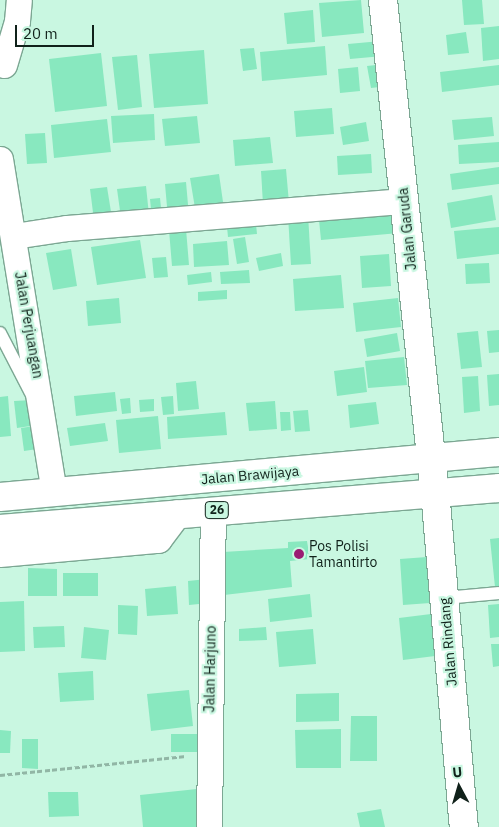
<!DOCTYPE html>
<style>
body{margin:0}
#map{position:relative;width:499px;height:827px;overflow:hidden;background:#c9f7e1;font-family:"IBM Plex Sans",sans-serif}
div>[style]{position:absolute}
.building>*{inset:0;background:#88e8bf}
.path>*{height:3px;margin-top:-1.5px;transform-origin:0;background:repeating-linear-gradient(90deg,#91b6a5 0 5px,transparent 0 7.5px)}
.roads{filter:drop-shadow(1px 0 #7ca793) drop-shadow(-1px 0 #7ca793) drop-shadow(0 1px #7ca793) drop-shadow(0 -1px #7ca793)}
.lane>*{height:12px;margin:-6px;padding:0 6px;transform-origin:6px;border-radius:6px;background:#fff}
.street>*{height:25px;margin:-12.5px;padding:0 12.5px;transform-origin:12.5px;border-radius:12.5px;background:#fff}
.secondary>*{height:28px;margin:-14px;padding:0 14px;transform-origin:14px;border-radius:14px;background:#fff}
.highway>*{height:28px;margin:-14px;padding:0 14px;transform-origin:14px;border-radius:14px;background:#fff}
.dots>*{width:14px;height:14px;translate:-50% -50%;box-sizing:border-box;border:2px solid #c9f7e1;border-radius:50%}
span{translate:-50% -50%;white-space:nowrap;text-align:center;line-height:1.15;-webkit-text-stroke:4.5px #c9f7e1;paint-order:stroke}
.shield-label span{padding:1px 4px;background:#c9f7e1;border:1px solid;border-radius:4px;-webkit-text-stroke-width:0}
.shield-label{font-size:12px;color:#10211a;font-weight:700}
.street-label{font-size:14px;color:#10211a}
.poi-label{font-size:14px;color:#10211a}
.left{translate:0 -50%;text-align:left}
.north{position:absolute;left:434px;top:762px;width:50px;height:50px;-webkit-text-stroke:4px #c9f7e1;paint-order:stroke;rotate:354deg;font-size:14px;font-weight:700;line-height:20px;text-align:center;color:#10211a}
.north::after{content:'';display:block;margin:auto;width:18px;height:22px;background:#10211a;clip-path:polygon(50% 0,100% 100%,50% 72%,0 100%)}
.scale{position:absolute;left:15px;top:25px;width:79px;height:22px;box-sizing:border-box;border:2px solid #10211a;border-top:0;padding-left:6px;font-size:15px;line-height:18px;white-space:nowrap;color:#10211a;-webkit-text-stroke:4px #c9f7e1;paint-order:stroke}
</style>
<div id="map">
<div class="building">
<i style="clip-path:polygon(361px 0,364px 33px,322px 37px,319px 3px)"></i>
<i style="clip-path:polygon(462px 0,482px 0,484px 24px,464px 25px)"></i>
<i style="clip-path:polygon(313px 10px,315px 42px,287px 44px,284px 13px)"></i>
<i style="clip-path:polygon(499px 26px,499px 59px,483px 61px,481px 28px)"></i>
<i style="clip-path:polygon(466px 32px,469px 53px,448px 55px,446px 35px)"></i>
<i style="clip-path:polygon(381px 41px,383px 56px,350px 59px,348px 44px)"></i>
<i style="clip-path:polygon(325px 46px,327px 75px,262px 81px,260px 52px)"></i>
<i style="clip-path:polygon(254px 48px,257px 69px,243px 71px,240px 49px)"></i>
<i style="clip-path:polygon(204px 50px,208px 104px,154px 108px,149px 54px)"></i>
<i style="clip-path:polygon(101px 53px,107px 106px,55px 112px,49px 59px)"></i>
<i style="clip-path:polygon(137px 55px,142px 107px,118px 110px,112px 57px)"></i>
<i style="clip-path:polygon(385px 64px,388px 86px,371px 88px,367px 66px)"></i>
<i style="clip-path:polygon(499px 65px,499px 85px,442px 92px,440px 72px)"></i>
<i style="clip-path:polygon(358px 67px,360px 91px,340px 93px,338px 69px)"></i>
<i style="clip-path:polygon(332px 108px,334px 134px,296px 137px,294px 111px)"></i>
<i style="clip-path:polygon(154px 114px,155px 140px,113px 143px,111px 116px)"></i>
<i style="clip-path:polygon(197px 116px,200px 143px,165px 146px,162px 119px)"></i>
<i style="clip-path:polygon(492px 117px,494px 136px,454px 140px,452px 120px)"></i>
<i style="clip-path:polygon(107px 119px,111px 152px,54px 158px,51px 125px)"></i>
<i style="clip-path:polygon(366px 122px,369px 141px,343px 145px,340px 127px)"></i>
<i style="clip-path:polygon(45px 133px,47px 163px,27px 164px,25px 134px)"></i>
<i style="clip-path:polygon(270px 137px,273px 163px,235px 166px,233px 140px)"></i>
<i style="clip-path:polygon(499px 142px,499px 162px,459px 164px,458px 145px)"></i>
<i style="clip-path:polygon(371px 154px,372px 173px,338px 175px,337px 156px)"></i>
<i style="clip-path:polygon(499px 167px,499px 184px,452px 190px,450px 174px)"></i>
<i style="clip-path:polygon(286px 169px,289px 203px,263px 204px,261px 171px)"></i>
<i style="clip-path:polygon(219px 174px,224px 209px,196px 214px,190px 178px)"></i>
<i style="clip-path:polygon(186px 182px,189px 216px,168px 218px,165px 184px)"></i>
<i style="clip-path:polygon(146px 186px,149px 215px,121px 218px,117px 189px)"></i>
<i style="clip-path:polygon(107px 187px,112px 218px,94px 220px,90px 189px)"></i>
<i style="clip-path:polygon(492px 195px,496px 220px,451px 228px,447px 203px)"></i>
<i style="clip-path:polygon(160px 198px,162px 218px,152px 219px,150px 199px)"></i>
<i style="clip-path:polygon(397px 204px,399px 233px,321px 240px,318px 210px)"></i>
<i style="clip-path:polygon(255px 214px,257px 234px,228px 237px,226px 217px)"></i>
<i style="clip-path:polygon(308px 215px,311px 264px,291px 265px,288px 216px)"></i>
<i style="clip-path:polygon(499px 227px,499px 254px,457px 259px,454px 231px)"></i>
<i style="clip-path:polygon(186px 229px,189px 265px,172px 266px,169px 230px)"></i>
<i style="clip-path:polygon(245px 237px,249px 262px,237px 264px,233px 239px)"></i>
<i style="clip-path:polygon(140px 240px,146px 278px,97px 285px,91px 247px)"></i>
<i style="clip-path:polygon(227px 241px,229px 265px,194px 267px,193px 244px)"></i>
<i style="clip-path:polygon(71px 249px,77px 286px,53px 290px,46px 253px)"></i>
<i style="clip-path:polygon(281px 253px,283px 266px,259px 271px,256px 258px)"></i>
<i style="clip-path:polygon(389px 254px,391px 286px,362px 288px,360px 256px)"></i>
<i style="clip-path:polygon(166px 257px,168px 277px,154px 278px,152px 258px)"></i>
<i style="clip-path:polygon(489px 263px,490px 283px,466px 284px,465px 264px)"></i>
<i style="clip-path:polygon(249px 270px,250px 283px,221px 284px,220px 272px)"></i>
<i style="clip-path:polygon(211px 272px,212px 282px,188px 285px,187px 275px)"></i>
<i style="clip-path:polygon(341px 275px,344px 308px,295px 311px,293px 279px)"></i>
<i style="clip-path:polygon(227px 290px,227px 299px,198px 301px,198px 292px)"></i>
<i style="clip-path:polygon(119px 298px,121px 323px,88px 326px,86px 301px)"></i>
<i style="clip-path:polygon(398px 298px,401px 327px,356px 332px,353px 303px)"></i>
<i style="clip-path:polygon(499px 330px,499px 352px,489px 353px,487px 331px)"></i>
<i style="clip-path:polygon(478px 331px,482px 367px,461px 369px,457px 333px)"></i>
<i style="clip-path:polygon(397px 333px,400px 351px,367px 357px,364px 339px)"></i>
<i style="clip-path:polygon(404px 357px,407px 385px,368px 388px,365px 361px)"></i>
<i style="clip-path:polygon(364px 367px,367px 392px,337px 396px,334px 371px)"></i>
<i style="clip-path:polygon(499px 374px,499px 405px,489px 406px,487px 375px)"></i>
<i style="clip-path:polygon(478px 376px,480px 411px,464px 413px,462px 377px)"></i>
<i style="clip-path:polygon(196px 381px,199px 409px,178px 411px,176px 383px)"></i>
<i style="clip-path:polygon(115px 392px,117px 411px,76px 416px,74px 396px)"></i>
<i style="clip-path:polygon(8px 396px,11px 436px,0 437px,0 397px)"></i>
<i style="clip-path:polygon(173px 396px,174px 414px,163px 415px,161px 397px)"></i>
<i style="clip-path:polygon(130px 398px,131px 413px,122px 414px,120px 399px)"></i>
<i style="clip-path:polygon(154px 399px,154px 411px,140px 412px,139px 400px)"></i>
<i style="clip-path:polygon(33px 400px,37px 425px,17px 428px,14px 401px)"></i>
<i style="clip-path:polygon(275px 401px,277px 429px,249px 431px,246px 403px)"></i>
<i style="clip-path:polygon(376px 402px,379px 424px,350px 428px,348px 405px)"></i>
<i style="clip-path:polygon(308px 410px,310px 431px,295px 432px,293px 411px)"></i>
<i style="clip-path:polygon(225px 412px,227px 435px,168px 439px,167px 417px)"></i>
<i style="clip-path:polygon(280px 412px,290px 412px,291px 430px,281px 431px)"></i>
<i style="clip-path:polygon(158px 416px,161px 449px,119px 453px,116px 420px)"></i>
<i style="clip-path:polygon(105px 423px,108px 441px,70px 446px,67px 428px)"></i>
<i style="clip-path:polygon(41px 425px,44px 448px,24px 451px,21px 428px)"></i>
<i style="clip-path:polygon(499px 538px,499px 586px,495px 587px,490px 539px)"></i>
<i style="clip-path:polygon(307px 541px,310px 559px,290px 561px,292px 587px,224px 595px,223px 552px,288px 548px,288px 542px)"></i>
<i style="clip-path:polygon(427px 557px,430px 603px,403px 605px,400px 559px)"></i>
<i style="clip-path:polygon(28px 568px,57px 569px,57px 596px,28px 596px)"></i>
<i style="clip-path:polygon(63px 573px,98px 573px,98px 596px,63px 596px)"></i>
<i style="clip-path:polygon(207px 579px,209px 603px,189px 605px,188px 581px)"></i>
<i style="clip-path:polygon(176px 586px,178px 614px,147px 616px,145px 589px)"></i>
<i style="clip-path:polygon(310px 594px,312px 617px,270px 622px,268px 599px)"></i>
<i style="clip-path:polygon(24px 601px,25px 651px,0 652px,0 602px)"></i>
<i style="clip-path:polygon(499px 604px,499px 637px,490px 638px,488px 605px)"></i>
<i style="clip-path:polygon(118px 605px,138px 606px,137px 635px,118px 634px)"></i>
<i style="clip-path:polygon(431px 614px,435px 656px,403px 660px,399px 618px)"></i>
<i style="clip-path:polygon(64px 626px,65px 647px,34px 648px,33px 627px)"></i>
<i style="clip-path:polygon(84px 627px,109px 630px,106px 660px,81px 658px)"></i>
<i style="clip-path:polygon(266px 627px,267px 640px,239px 641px,239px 629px)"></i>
<i style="clip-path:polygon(313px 629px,316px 664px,279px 667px,276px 632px)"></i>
<i style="clip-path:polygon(491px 644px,499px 644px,499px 666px,493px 667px)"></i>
<i style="clip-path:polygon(93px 671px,94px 700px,60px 702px,58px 673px)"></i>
<i style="clip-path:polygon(189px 690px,193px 726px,151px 731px,147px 694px)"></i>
<i style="clip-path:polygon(339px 693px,339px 721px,296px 722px,296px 694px)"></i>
<i style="clip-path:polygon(351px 716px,377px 716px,377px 761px,350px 761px)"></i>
<i style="clip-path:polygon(341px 729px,341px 768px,296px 768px,295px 730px)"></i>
<i style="clip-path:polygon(0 730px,11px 731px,10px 753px,0 753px)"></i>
<i style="clip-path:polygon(171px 734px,199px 734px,199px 752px,171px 752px)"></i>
<i style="clip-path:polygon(22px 739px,38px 739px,38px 769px,22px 768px)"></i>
<i style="clip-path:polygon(197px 789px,201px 827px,143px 827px,140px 795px)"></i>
<i style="clip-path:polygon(48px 792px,78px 792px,79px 816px,49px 817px)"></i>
<i style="clip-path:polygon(381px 809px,385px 827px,360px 827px,357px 813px)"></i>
</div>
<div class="path">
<i style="left:0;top:775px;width:187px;rotate:-5.8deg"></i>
</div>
<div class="roads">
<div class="lane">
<i style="left:0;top:333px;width:68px;rotate:62.7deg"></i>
<i style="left:445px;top:598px;width:54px;rotate:-5.3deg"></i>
</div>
<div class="street">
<i style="left:4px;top:65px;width:46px;rotate:-73.5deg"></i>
<i style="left:17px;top:21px;width:21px;rotate:-85deg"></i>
<i style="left:0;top:159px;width:337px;rotate:80.8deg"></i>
<i style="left:14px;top:236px;width:54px;rotate:-8.6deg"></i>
<i style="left:67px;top:228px;width:338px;rotate:-4.6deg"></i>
<i style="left:209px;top:827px;width:316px;rotate:-89.3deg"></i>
</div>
<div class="secondary">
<i style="left:383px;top:0;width:494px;rotate:84deg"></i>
<i style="left:435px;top:491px;width:337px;rotate:85.1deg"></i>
<i style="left:0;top:553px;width:159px;rotate:-5.1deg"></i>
<i style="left:158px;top:539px;width:31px;rotate:-53deg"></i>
</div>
<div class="highway">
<i style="left:0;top:497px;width:501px;rotate:-5.15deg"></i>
<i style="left:0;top:529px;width:501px;rotate:-4.7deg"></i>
</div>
</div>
<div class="dots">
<i style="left:299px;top:554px;background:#9a1b72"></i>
</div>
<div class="shield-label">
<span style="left:217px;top:510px">26</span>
</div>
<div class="street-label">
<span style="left:407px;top:229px;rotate:-96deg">Jalan Garuda</span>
<span style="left:29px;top:325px;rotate:80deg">Jalan Perjuangan</span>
<span style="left:250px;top:475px;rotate:-5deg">Jalan Brawijaya</span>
<span style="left:448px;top:642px;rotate:-95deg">Jalan Rindang</span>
<span style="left:210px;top:669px;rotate:-89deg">Jalan Harjuno</span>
</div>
<div class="poi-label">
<span class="left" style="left:309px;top:554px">Pos Polisi<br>Tamantirto</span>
</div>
<div class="north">U</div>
<div class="scale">20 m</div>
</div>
